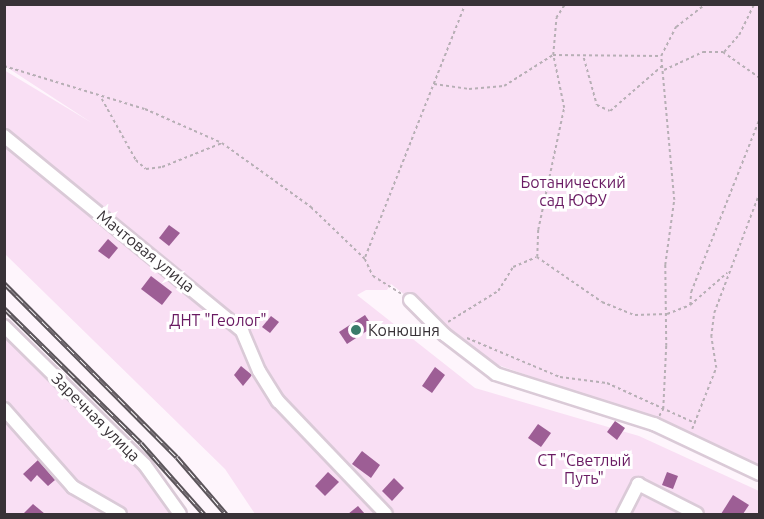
<!DOCTYPE html>
<meta charset="utf-8">
<style>
body{margin:0}
#map{position:relative;width:764px;height:519px;overflow:hidden;background:#fef5fc;font-family:Ubuntu,sans-serif}
div>[style]{position:absolute}
.green>*{inset:0;background:#f9dff4}
.building>*{inset:0;background:#9d5e95}
.path>*{height:1.5px;margin-top:-0.75px;transform-origin:0;background:repeating-linear-gradient(90deg,#b7afb5 0 3px,transparent 0 6px)}
.roads{filter:drop-shadow(2px 0 #dacad7) drop-shadow(-2px 0 #dacad7) drop-shadow(0 2px #dacad7) drop-shadow(0 -2px #dacad7)}
.minor>*{height:12px;margin:-6px;padding:0 6px;transform-origin:6px;border-radius:6px;background:#fff}
.rail>*{height:5px;margin-top:-2.5px;transform-origin:0;background:repeating-linear-gradient(90deg,#fff 0 9px,#5b545a 0 18px);box-sizing:border-box;border-block:2px solid #5b545a}
.dots>*{width:16px;height:16px;translate:-50% -50%;box-sizing:border-box;border:3px solid #fff;border-radius:50%}
span{translate:-50% -50%;white-space:nowrap;text-align:center;line-height:1.15;-webkit-text-stroke:6px #fff;paint-order:stroke}
.park-label{font-size:16px;color:#691a62}
.street-label{font-size:16px;color:#383237}
.poi-label{font-size:16px;color:#383237}
.left{translate:0 -50%;text-align:left}
.frame{position:absolute;inset:0;border:6px solid #383237;pointer-events:none}
</style>
<div id="map">
<div class="green">
<i style="clip-path:polygon(5px 5px,759px 5px,759px 470px,647px 418px,490px 362px,391px 284px,387px 290px,366px 290px,357px 295px,475px 388px,639px 436px,759px 491px,759px 514px,255px 514px,225px 469px,5px 254px,4px 70px,92px 123px,5px 66px)"></i>
<i style="clip-path:polygon(4px 331px,90px 419px,182px 503px,189px 514px,5px 514px)"></i>
</div>
<div class="building">
<i style="clip-path:polygon(169px 225px,180px 233px,169px 246px,159px 238px)"></i>
<i style="clip-path:polygon(108px 239px,118px 248px,109px 259px,98px 251px)"></i>
<i style="clip-path:polygon(151px 276px,172px 292px,162px 305px,141px 289px)"></i>
<i style="clip-path:polygon(365px 315px,373px 327px,347px 344px,339px 332px)"></i>
<i style="clip-path:polygon(271px 316px,279px 322px,270px 333px,262px 327px)"></i>
<i style="clip-path:polygon(241px 366px,252px 375px,243px 386px,234px 375px)"></i>
<i style="clip-path:polygon(435px 367px,445px 375px,432px 393px,422px 386px)"></i>
<i style="clip-path:polygon(615px 421px,625px 428px,617px 440px,607px 432px)"></i>
<i style="clip-path:polygon(538px 424px,551px 433px,541px 447px,528px 438px)"></i>
<i style="clip-path:polygon(362px 451px,380px 465px,371px 478px,352px 464px)"></i>
<i style="clip-path:polygon(38px 460px,55px 480px,48px 486px,37px 475px,31px 482px,23px 474px)"></i>
<i style="clip-path:polygon(328px 472px,339px 482px,325px 496px,315px 486px)"></i>
<i style="clip-path:polygon(667px 472px,678px 476px,673px 489px,662px 485px)"></i>
<i style="clip-path:polygon(394px 478px,404px 488px,392px 501px,382px 491px)"></i>
<i style="clip-path:polygon(733px 495px,749px 505px,743px 514px,721px 514px)"></i>
<i style="clip-path:polygon(33px 504px,45px 514px,23px 514px)"></i>
<i style="clip-path:polygon(358px 506px,365px 514px,348px 514px)"></i>
</div>
<div class="path">
<i style="left:724px;top:52px;width:23px;rotate:-49deg"></i>
<i style="left:739px;top:35px;width:34px;rotate:-64deg"></i>
<i style="left:584px;top:58px;width:49px;rotate:74.5deg"></i>
<i style="left:597px;top:105px;width:14px;rotate:25deg"></i>
<i style="left:610px;top:111px;width:69px;rotate:-40.9deg"></i>
<i style="left:4px;top:66px;width:147px;rotate:17deg"></i>
<i style="left:145px;top:109px;width:84px;rotate:23.8deg"></i>
<i style="left:222px;top:143px;width:110px;rotate:35.7deg"></i>
<i style="left:311px;top:207px;width:75px;rotate:43.9deg"></i>
<i style="left:365px;top:259px;width:19px;rotate:65deg"></i>
<i style="left:373px;top:276px;width:34px;rotate:32deg"></i>
<i style="left:664px;top:70px;width:43px;rotate:-24.8deg"></i>
<i style="left:703px;top:52px;width:20px"></i>
<i style="left:723px;top:52px;width:45px;rotate:35.1deg"></i>
<i style="left:434px;top:84px;width:35px;rotate:8deg"></i>
<i style="left:469px;top:89px;width:35px;rotate:-5deg"></i>
<i style="left:504px;top:86px;width:58px;rotate:-32.3deg"></i>
<i style="left:553px;top:55px;width:108px;rotate:0.5deg"></i>
<i style="left:102px;top:99px;width:70px;rotate:60.9deg"></i>
<i style="left:136px;top:160px;width:13px;rotate:42deg"></i>
<i style="left:146px;top:169px;width:16px;rotate:-7deg"></i>
<i style="left:162px;top:167px;width:65px;rotate:-21.8deg"></i>
<i style="left:365px;top:257px;width:272px;rotate:-68.4deg"></i>
<i style="left:537px;top:257px;width:27px;rotate:-88deg"></i>
<i style="left:538px;top:230px;width:125px;rotate:-78deg"></i>
<i style="left:564px;top:108px;width:54px;rotate:-101.7deg"></i>
<i style="left:553px;top:55px;width:37px;rotate:-85deg"></i>
<i style="left:556px;top:18px;width:17px;rotate:-57deg"></i>
<i style="left:537px;top:257px;width:79px;rotate:34.7deg"></i>
<i style="left:602px;top:302px;width:35px;rotate:22deg"></i>
<i style="left:635px;top:315px;width:32px;rotate:-2deg"></i>
<i style="left:667px;top:314px;width:25px;rotate:-21deg"></i>
<i style="left:690px;top:305px;width:49px;rotate:-40.9deg"></i>
<i style="left:690px;top:305px;width:13px;rotate:-86deg"></i>
<i style="left:691px;top:292px;width:187px;rotate:-68.4deg"></i>
<i style="left:448px;top:322px;width:59px;rotate:-31.8deg"></i>
<i style="left:498px;top:291px;width:28px;rotate:-58deg"></i>
<i style="left:513px;top:267px;width:25px;rotate:-23deg"></i>
<i style="left:467px;top:338px;width:101px;rotate:22.8deg"></i>
<i style="left:560px;top:377px;width:47px;rotate:7.3deg"></i>
<i style="left:607px;top:383px;width:97px;rotate:24.4deg"></i>
<i style="left:659px;top:416px;width:8px;rotate:-60deg"></i>
<i style="left:663px;top:409px;width:63px;rotate:-87.3deg"></i>
<i style="left:666px;top:346px;width:81px;rotate:-90.7deg"></i>
<i style="left:665px;top:265px;width:66px;rotate:-82.1deg"></i>
<i style="left:674px;top:200px;width:145px;rotate:-95.2deg"></i>
<i style="left:661px;top:56px;width:33px;rotate:-63deg"></i>
<i style="left:676px;top:27px;width:37px;rotate:-38deg"></i>
<i style="left:692px;top:429px;width:66px;rotate:-68.5deg"></i>
<i style="left:716px;top:368px;width:31px;rotate:-99deg"></i>
<i style="left:711px;top:337px;width:24px;rotate:-83deg"></i>
<i style="left:714px;top:313px;width:130px;rotate:-69.3deg"></i>
</div>
<div class="roads">
<div class="minor">
<i style="left:4px;top:136px;width:308px;rotate:39.3deg"></i>
<i style="left:242px;top:331px;width:43px;rotate:67deg"></i>
<i style="left:259px;top:371px;width:36px;rotate:58deg"></i>
<i style="left:278px;top:401px;width:156px;rotate:46.3deg"></i>
<i style="left:410px;top:300px;width:49px;rotate:45deg"></i>
<i style="left:445px;top:335px;width:64px;rotate:37.4deg"></i>
<i style="left:496px;top:374px;width:166px;rotate:17.6deg"></i>
<i style="left:654px;top:424px;width:117px;rotate:25.3deg"></i>
<i style="left:4px;top:326px;width:198px;rotate:44.6deg"></i>
<i style="left:145px;top:465px;width:60px;rotate:54.5deg"></i>
<i style="left:4px;top:409px;width:104px;rotate:48.5deg"></i>
<i style="left:73px;top:487px;width:54px;rotate:29.9deg"></i>
<i style="left:623px;top:514px;width:34px;rotate:-63deg"></i>
<i style="left:638px;top:484px;width:66px;rotate:27deg"></i>
</div>
</div>
<div class="rail">
<i style="left:4px;top:283px;width:245px;rotate:45.2deg"></i>
<i style="left:177px;top:457px;width:75px;rotate:49.3deg"></i>
<i style="left:4px;top:308px;width:192px;rotate:44.6deg"></i>
<i style="left:141px;top:443px;width:95px;rotate:48.4deg"></i>
</div>
<div class="dots">
<i style="left:356px;top:330px;background:#3a7b6a"></i>
</div>
<div class="park-label">
<span style="left:573px;top:191px">Ботанический<br>сад ЮФУ</span>
<span style="left:218px;top:320px">ДНТ "Геолог"</span>
<span style="left:584px;top:469px">СТ "Светлый<br>Путь"</span>
</div>
<div class="street-label">
<span style="left:146px;top:251px;rotate:39deg">Мачтовая улица</span>
<span style="left:96px;top:417px;rotate:45deg">Заречная улица</span>
</div>
<div class="poi-label">
<span class="left" style="left:368px;top:330px">Конюшня</span>
</div>
<div class="frame"></div>
</div>
